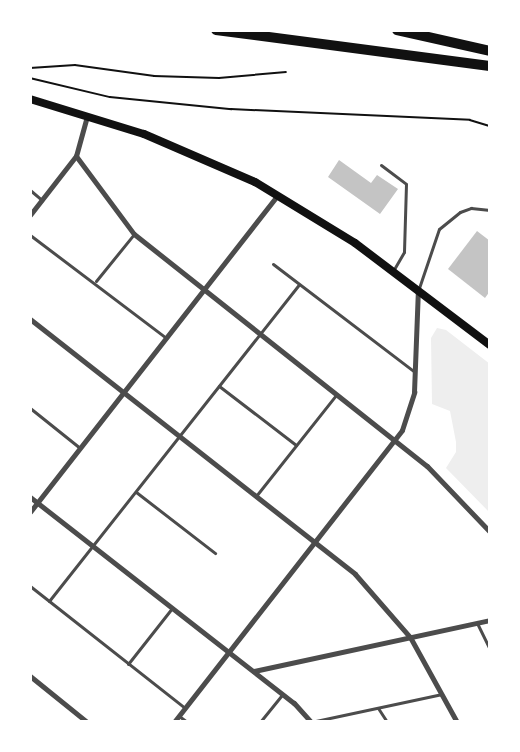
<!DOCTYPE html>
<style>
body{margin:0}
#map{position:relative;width:520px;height:752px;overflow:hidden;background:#fff;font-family:"DejaVu Sans",sans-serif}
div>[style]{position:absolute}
.green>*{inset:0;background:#eee}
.building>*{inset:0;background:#c4c4c4}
.path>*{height:1.5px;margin:-0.75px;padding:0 0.75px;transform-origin:0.75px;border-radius:0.75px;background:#111}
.service>*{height:3px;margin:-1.5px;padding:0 1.5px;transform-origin:1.5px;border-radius:1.5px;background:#4c4c4c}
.minor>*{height:5px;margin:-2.5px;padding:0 2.5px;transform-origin:2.5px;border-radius:2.5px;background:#4c4c4c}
.secondary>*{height:8px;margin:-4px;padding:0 4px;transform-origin:4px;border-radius:4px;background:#111}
.motorway>*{height:10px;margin:-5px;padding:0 5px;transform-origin:5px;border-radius:5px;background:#111}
span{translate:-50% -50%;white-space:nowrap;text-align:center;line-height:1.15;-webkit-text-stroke:6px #fff;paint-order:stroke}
.frame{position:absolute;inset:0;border:32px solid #fff;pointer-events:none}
</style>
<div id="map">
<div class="green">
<i style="clip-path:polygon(437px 328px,446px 330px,490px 364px,490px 513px,446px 468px,456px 452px,456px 442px,450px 411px,432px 404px,431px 338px)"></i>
</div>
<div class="building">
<i style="clip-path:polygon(339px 160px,371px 183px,377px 175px,398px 189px,380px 214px,328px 177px)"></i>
<i style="clip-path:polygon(477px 231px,490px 241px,490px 291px,485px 298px,448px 269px)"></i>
</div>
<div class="path">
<i style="left:30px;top:68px;width:45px;rotate:-3.8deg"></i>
<i style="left:75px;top:65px;width:80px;rotate:7.9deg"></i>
<i style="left:154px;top:76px;width:65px;rotate:1.8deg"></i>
<i style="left:219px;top:78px;width:67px;rotate:-5.1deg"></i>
<i style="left:30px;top:78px;width:82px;rotate:13.4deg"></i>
<i style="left:110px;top:97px;width:122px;rotate:5.7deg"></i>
<i style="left:231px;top:109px;width:239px;rotate:2.6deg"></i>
<i style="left:470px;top:120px;width:21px;rotate:17deg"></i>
</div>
<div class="service">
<i style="left:381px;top:165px;width:31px;rotate:37deg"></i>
<i style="left:406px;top:184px;width:68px;rotate:91.7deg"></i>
<i style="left:404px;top:252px;width:20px;rotate:120deg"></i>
<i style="left:30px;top:190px;width:16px;rotate:40deg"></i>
<i style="left:30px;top:235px;width:171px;rotate:37.1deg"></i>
<i style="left:273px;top:264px;width:178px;rotate:37.3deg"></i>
<i style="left:96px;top:281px;width:60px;rotate:-51deg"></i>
<i style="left:419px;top:288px;width:62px;rotate:-71.3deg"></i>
<i style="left:439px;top:229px;width:27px;rotate:-39deg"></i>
<i style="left:460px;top:212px;width:12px;rotate:-20deg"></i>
<i style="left:471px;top:208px;width:19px;rotate:6deg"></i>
<i style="left:219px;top:386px;width:97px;rotate:37.5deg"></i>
<i style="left:30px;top:408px;width:64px;rotate:38.7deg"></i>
<i style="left:136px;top:492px;width:100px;rotate:37.7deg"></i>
<i style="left:256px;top:496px;width:129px;rotate:-51.6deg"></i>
<i style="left:30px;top:586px;width:197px;rotate:38.2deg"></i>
<i style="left:49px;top:601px;width:403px;rotate:-51.7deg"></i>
<i style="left:477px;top:623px;width:30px;rotate:64deg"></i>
<i style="left:128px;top:664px;width:71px;rotate:-51.8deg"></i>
<i style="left:378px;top:708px;width:17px;rotate:57deg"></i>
<i style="left:179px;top:716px;width:10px;rotate:37deg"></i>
<i style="left:260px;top:722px;width:36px;rotate:-51deg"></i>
<i style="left:311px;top:722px;width:134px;rotate:-12.1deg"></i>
</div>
<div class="minor">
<i style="left:76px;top:156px;width:97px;rotate:53.4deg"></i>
<i style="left:134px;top:234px;width:374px;rotate:38.4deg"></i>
<i style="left:427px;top:466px;width:91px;rotate:46.3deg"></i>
<i style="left:30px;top:215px;width:75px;rotate:-52.1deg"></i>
<i style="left:76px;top:156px;width:41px;rotate:-74.6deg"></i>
<i style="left:30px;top:319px;width:413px;rotate:38.1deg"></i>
<i style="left:355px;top:574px;width:84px;rotate:48.9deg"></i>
<i style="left:410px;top:637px;width:97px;rotate:61.1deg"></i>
<i style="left:30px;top:497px;width:335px;rotate:38deg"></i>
<i style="left:294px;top:703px;width:25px;rotate:48deg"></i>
<i style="left:30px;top:512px;width:402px;rotate:-52deg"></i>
<i style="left:254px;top:671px;width:241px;rotate:-12.2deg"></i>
<i style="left:30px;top:676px;width:73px;rotate:38.9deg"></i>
<i style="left:174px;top:722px;width:370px;rotate:-52deg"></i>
<i style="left:402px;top:430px;width:40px;rotate:-72deg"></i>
<i style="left:414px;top:392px;width:102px;rotate:-87.8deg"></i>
</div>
<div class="secondary">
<i style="left:30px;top:99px;width:119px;rotate:17.1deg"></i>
<i style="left:144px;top:134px;width:121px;rotate:23.4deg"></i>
<i style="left:255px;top:182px;width:117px;rotate:31.4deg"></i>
<i style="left:355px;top:243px;width:169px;rotate:37.1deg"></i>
</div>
<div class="motorway">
<i style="left:216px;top:30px;width:276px;rotate:7.5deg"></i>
<i style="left:397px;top:30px;width:95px;rotate:12.7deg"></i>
</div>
<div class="frame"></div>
</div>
